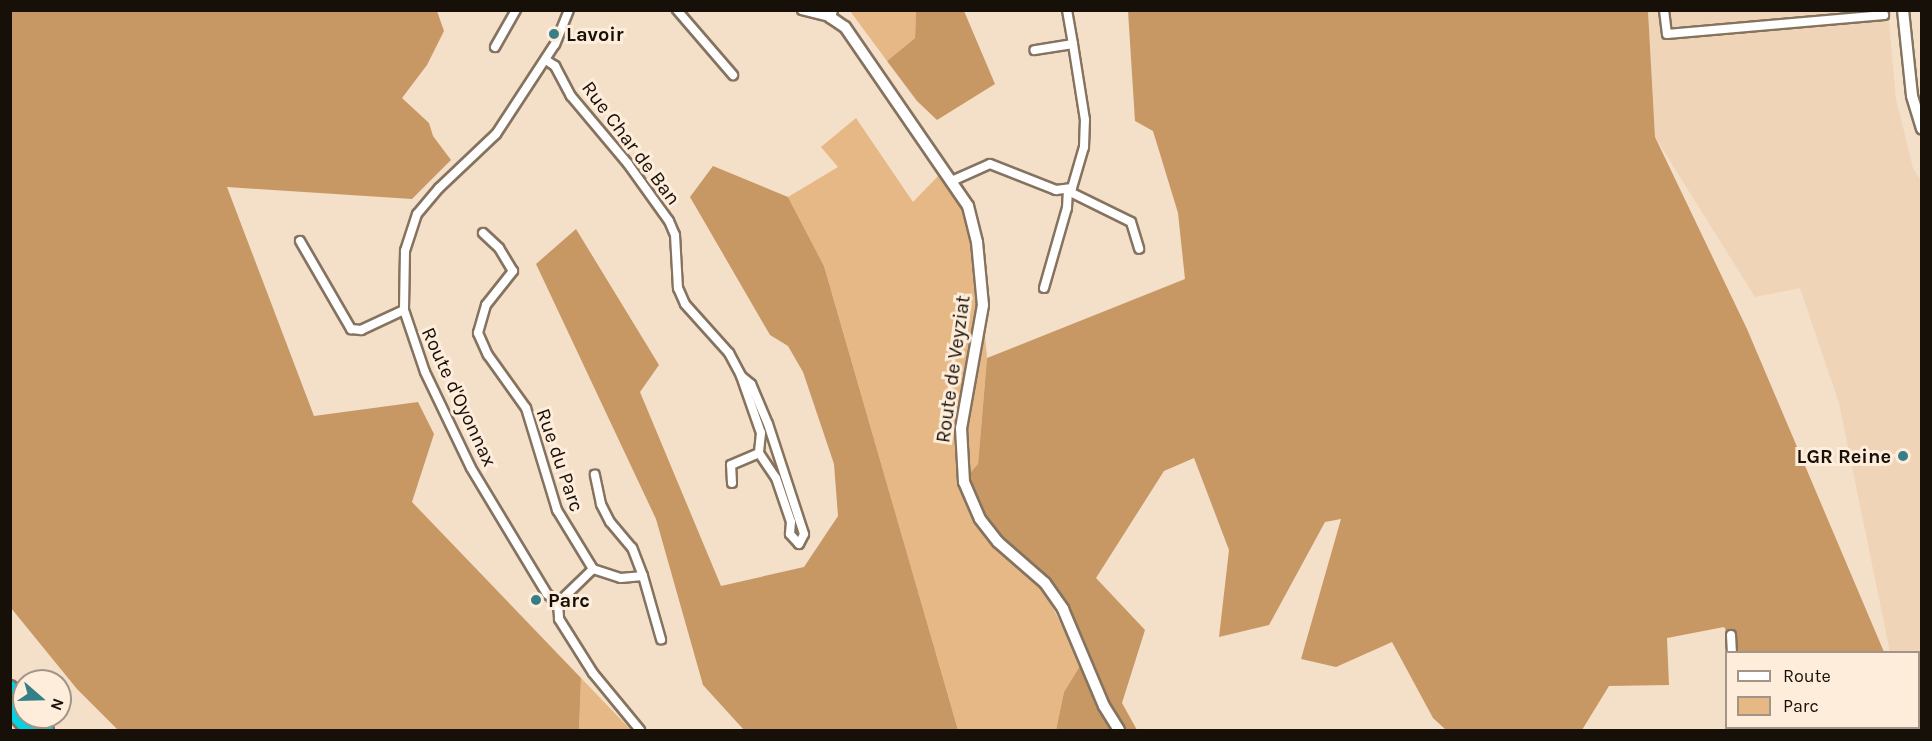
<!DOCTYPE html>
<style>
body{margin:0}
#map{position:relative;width:1932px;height:741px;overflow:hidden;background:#f4dfc9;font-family:Karla,sans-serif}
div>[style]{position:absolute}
.built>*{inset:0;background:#efd4b8}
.green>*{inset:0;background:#e6b885}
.forest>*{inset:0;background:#c79864}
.roads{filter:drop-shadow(2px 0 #85735f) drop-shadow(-2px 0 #85735f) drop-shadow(0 2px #85735f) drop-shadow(0 -2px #85735f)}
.street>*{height:8px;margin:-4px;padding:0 4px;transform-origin:4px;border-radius:4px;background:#fff}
.secondary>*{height:10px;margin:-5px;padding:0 5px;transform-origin:5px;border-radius:5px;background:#fff}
.highway>*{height:14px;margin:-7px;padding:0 7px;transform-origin:7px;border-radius:7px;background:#03d3e2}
.dots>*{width:16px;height:16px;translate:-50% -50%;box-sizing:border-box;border:3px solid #feeddb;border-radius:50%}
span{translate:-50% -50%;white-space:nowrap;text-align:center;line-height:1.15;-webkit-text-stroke:6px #feeddb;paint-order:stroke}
.poi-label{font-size:20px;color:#171008;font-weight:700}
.left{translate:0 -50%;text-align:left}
.right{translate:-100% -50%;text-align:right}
.street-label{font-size:20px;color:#171008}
.frame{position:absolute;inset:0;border:12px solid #171008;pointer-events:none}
.legend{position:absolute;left:1725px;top:651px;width:195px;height:78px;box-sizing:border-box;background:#feeddb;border:2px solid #a29587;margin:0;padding:8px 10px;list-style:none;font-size:18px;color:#171008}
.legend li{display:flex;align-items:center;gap:12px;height:30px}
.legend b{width:30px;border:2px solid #a29587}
.north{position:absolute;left:12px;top:669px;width:60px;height:60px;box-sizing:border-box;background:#feeddb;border:2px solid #a29587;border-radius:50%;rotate:110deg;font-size:16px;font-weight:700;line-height:24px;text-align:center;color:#171008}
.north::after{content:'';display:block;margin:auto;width:21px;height:27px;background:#377f86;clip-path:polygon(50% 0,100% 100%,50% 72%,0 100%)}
</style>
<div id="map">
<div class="built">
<i style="clip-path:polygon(1648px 11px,1888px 11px,1896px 99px,1913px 168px,1922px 183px,1921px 730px,1887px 730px,1918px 728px,1918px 652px,1890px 652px,1839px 403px,1800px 288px,1755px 297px,1655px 137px)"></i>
</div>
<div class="green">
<i style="clip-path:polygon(850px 11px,916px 11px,915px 38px,887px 61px)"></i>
<i style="clip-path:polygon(856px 118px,913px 202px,940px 174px,974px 210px,987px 358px,978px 464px,1082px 664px,1064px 692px,1056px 730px,958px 730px,824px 266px,788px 197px,838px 167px,821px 147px)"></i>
<i style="clip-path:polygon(581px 678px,631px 730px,579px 730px)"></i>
</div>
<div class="forest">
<i style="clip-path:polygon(10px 11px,437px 11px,444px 31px,427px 65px,402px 98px,429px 123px,433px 136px,451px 160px,412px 199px,227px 187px,314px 416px,418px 402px,434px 434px,412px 502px,581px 678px,579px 730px,118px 730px,77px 689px,11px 608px)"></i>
<i style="clip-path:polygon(916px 11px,964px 11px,995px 84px,937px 120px,917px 101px,887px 61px,915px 38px)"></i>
<i style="clip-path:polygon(1128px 11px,1648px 11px,1655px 137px,1747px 329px,1884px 652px,1739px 652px,1724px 627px,1667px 638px,1669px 685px,1609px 686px,1582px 730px,1446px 730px,1433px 718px,1392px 642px,1336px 667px,1301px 659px,1341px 519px,1325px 522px,1269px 625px,1219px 637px,1229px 550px,1194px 458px,1164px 471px,1096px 578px,1145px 630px,1122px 703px,1137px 730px,1056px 730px,1064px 692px,1082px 663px,1040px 579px,971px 514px,967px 477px,978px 464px,987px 358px,1185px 279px,1178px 213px,1153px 131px,1135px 121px)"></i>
<i style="clip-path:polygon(713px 166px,788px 197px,824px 266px,958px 730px,744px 730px,703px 685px,656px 519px,536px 264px,576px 229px,659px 365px,640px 392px,721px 586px,804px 567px,838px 516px,834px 464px,803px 372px,788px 346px,770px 335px,690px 197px)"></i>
<i style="clip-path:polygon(1788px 728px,1887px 728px,1887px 730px)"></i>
</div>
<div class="roads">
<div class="street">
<i style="left:569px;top:10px;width:37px;rotate:112deg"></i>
<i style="left:555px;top:44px;width:108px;rotate:123.2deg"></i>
<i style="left:496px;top:134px;width:79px;rotate:136.5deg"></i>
<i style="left:439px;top:188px;width:34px;rotate:130deg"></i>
<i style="left:417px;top:214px;width:39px;rotate:108deg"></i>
<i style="left:405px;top:251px;width:59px;rotate:91deg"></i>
<i style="left:404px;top:310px;width:65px;rotate:71.3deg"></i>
<i style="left:425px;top:372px;width:106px;rotate:64.4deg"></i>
<i style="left:471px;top:468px;width:147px;rotate:58.9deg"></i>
<i style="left:547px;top:594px;width:14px;rotate:39deg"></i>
<i style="left:558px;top:603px;width:16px;rotate:86deg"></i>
<i style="left:559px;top:619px;width:64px;rotate:57.8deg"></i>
<i style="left:593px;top:673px;width:74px;rotate:50.5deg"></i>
<i style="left:677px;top:10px;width:86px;rotate:49.3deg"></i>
<i style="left:802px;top:10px;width:29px;rotate:14deg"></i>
<i style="left:1067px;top:10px;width:35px;rotate:80deg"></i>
<i style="left:1664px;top:10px;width:24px;rotate:83deg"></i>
<i style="left:1667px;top:34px;width:218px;rotate:-5deg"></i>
<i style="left:495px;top:47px;width:43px;rotate:-60.4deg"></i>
<i style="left:546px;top:60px;width:11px;rotate:34deg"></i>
<i style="left:555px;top:66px;width:34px;rotate:62deg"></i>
<i style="left:571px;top:96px;width:89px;rotate:50deg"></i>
<i style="left:628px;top:164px;width:70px;rotate:54.3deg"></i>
<i style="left:669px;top:221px;width:15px;rotate:67deg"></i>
<i style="left:675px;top:235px;width:53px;rotate:86.8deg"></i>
<i style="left:678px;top:288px;width:17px;rotate:66deg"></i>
<i style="left:685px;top:304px;width:66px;rotate:48.1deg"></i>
<i style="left:729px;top:353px;width:26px;rotate:62deg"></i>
<i style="left:741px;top:376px;width:60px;rotate:70.7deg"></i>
<i style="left:761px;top:433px;width:20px;rotate:96deg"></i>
<i style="left:759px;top:453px;width:30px;rotate:56deg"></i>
<i style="left:776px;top:478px;width:46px;rotate:71.2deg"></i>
<i style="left:791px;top:522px;width:12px;rotate:95deg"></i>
<i style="left:790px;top:534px;width:13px;rotate:48deg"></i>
<i style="left:799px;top:544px;width:11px;rotate:-63deg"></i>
<i style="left:804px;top:534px;width:116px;rotate:-108.1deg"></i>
<i style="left:768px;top:424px;width:43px;rotate:-113deg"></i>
<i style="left:751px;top:384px;width:13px;rotate:-141deg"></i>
<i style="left:954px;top:180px;width:39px;rotate:-24deg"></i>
<i style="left:990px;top:164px;width:71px;rotate:21.5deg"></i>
<i style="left:1056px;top:190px;width:16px;rotate:-7deg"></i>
<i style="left:1072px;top:188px;width:43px;rotate:-73.7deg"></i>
<i style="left:1084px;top:147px;width:27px;rotate:-88deg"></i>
<i style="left:1085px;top:120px;width:77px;rotate:-99deg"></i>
<i style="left:1073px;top:44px;width:39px;rotate:171deg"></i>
<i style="left:483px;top:233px;width:22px;rotate:43deg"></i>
<i style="left:499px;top:248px;width:27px;rotate:59deg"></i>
<i style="left:513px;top:271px;width:43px;rotate:128.5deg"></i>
<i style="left:486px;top:305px;width:29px;rotate:106deg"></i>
<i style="left:478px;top:333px;width:24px;rotate:66deg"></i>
<i style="left:488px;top:355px;width:65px;rotate:54.4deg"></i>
<i style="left:526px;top:408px;width:107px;rotate:73.1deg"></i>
<i style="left:557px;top:510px;width:69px;rotate:58.6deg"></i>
<i style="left:593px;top:569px;width:49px;rotate:135.8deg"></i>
<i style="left:300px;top:241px;width:102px;rotate:59.9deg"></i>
<i style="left:351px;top:329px;width:10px;rotate:6deg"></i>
<i style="left:361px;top:330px;width:47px;rotate:-24.9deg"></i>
<i style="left:1044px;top:288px;width:83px;rotate:-74deg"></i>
<i style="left:1067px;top:208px;width:17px;rotate:-87deg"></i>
<i style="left:1068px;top:191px;width:70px;rotate:26.2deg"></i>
<i style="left:1131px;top:222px;width:28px;rotate:73deg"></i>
<i style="left:732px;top:483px;width:18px;rotate:-93deg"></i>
<i style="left:731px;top:465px;width:30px;rotate:-23deg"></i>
<i style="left:593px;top:569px;width:29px;rotate:18deg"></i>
<i style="left:621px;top:578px;width:22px;rotate:-5deg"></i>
<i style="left:643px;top:576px;width:30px;rotate:-111deg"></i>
<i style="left:632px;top:548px;width:34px;rotate:-130deg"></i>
<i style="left:610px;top:522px;width:20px;rotate:-117deg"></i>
<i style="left:601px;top:504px;width:30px;rotate:-102deg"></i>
<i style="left:643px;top:576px;width:66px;rotate:74.1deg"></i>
<i style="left:1731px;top:635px;width:17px;rotate:87deg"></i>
<i style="left:1733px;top:730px;width:2px;rotate:-90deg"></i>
</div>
<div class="secondary">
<i style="left:832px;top:10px;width:7px;rotate:106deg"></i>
<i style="left:830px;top:17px;width:18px;rotate:34deg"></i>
<i style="left:845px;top:27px;width:217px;rotate:55.5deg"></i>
<i style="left:968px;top:206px;width:37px;rotate:76deg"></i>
<i style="left:977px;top:242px;width:63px;rotate:84.6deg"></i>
<i style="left:983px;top:305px;width:125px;rotate:100.1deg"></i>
<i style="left:961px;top:428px;width:54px;rotate:86.8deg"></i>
<i style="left:964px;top:482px;width:40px;rotate:66.6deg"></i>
<i style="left:980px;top:519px;width:29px;rotate:52deg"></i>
<i style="left:998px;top:542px;width:62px;rotate:41.1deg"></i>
<i style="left:1045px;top:583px;width:32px;rotate:55deg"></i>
<i style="left:1063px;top:609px;width:105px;rotate:67.1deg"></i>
<i style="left:1104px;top:706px;width:28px;rotate:58deg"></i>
<i style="left:1903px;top:10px;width:86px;rotate:84deg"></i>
<i style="left:1912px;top:96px;width:34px;rotate:73deg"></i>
</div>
<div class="highway">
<i style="left:10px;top:688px;width:21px;rotate:49deg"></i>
<i style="left:10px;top:708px;width:29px;rotate:49deg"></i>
<i style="left:35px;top:717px;width:17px;rotate:50deg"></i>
</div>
</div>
<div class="dots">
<i style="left:554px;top:34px;background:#377f86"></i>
<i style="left:1903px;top:456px;background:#377f86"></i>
<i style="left:536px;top:600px;background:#377f86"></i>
</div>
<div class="poi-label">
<span class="left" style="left:566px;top:34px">Lavoir</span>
<span class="right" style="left:1891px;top:456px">LGR Reine</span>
<span class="left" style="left:548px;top:600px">Parc</span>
</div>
<div class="street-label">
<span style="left:631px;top:143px;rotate:53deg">Rue Char de Ban</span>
<span style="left:953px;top:369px;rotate:-82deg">Route de Veyziat</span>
<span style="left:459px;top:397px;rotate:65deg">Route d'Oyonnax</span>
<span style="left:560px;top:460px;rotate:71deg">Rue du Parc</span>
</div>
<div class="frame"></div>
<ul class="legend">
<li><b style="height:8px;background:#fff"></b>Route</li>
<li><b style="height:16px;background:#e6b885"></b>Parc</li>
</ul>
<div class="north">N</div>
</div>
